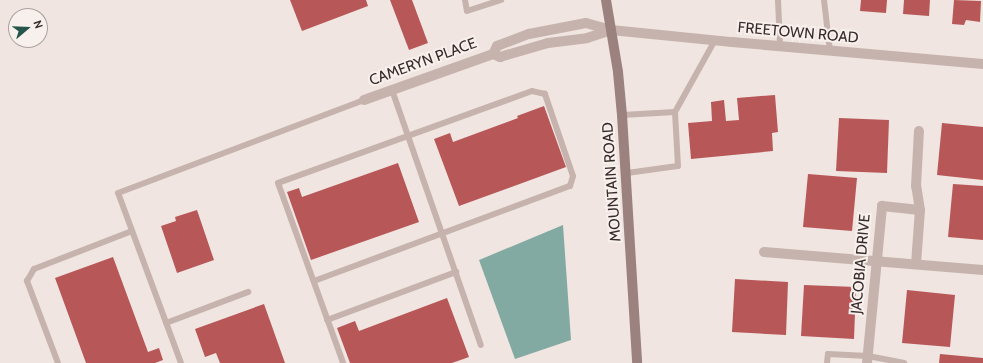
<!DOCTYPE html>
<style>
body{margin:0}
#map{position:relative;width:983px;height:363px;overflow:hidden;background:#f0e5e0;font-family:Cabin,sans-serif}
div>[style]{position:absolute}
.water>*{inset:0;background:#82aaa2}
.building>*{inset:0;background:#b85758}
.service>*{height:6px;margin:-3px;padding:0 3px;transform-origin:3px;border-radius:3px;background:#c7b3ad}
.minor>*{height:10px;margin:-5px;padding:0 5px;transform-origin:5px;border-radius:5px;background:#c7b3ad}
.tertiary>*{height:10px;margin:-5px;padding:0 5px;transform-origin:5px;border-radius:5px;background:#c7b3ad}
.secondary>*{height:10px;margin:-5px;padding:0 5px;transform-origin:5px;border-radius:5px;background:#9b827f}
span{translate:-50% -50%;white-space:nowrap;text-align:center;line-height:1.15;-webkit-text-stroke:4px #f8f0ec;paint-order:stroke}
.street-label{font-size:15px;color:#372c2b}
.north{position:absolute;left:8px;top:8px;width:40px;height:40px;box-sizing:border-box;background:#f8f0ec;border:1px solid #aba29f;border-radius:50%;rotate:71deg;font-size:11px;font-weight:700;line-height:16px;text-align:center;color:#372c2b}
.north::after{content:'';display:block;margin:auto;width:14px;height:18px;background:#25544b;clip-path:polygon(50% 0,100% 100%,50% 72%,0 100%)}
</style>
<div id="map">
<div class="water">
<i style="clip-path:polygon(563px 225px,571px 340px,515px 359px,479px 260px)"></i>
</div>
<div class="building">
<i style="clip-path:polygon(290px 0,366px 0,368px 6px,302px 31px)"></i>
<i style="clip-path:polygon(390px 0,412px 0,428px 43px,409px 50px)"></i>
<i style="clip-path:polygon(861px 0,887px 0,886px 13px,860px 11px)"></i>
<i style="clip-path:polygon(904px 0,930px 0,929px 16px,903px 14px)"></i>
<i style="clip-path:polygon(954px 0,981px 1px,980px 22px,966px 20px,964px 25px,952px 24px)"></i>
<i style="clip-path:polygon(775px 95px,778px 132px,772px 133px,773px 151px,691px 159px,688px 123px,712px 121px,711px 102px,724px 100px,726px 121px,739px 120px,737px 98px)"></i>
<i style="clip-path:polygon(544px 106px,566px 167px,459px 206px,434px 139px,450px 133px,453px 142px,518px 118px,517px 116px)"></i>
<i style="clip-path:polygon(839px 118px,889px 120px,887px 173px,836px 171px)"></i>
<i style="clip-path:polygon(942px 123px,983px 127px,983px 180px,937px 175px)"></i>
<i style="clip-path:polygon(398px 163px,419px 222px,311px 260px,287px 192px,299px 188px,302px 197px)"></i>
<i style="clip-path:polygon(808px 174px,857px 178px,852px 231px,803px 227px)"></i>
<i style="clip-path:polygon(953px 184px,983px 186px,983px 240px,948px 237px)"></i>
<i style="clip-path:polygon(197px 210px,214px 260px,177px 273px,161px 226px,176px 221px,175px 217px)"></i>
<i style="clip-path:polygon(113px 257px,148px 352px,159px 348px,163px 360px,155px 363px,86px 363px,55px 278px)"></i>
<i style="clip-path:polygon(735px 279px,788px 282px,786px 335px,732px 332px)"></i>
<i style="clip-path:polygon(804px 285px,856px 287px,854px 339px,801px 336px)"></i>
<i style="clip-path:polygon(907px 290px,955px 295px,950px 347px,902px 343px)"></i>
<i style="clip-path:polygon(447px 298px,469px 357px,452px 363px,350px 363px,337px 328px,355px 321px,359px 331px)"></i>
<i style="clip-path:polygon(264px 304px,285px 363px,220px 363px,216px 353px,205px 357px,195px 329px)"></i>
<i style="clip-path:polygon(940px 354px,983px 358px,983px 363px,939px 363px)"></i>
</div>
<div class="service">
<i style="left:465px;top:0;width:11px;rotate:80deg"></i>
<i style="left:467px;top:11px;width:36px;rotate:-18deg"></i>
<i style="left:778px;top:0;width:46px;rotate:87.5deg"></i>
<i style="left:824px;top:0;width:51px;rotate:83.3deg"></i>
<i style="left:392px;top:90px;width:270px;rotate:70.8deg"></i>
<i style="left:622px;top:115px;width:53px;rotate:-3.2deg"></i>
<i style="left:627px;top:173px;width:51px;rotate:-7.8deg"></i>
<i style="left:678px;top:166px;width:54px;rotate:-93.2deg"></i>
<i style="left:675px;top:112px;width:82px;rotate:-60.9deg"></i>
<i style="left:314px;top:281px;width:273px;rotate:-20.4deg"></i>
<i style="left:570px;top:186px;width:10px;rotate:-73deg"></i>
<i style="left:573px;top:176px;width:87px;rotate:-108.9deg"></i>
<i style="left:545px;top:94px;width:13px;rotate:-167deg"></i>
<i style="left:532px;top:91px;width:270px;rotate:160.1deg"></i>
<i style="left:278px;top:183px;width:191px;rotate:70.1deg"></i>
<i style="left:327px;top:320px;width:138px;rotate:-20.4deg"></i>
<i style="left:166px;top:323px;width:88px;rotate:-20.7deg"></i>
<i style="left:58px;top:363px;width:88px;rotate:-110.7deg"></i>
<i style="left:27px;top:281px;width:14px;rotate:-60deg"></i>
<i style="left:34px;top:269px;width:105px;rotate:-21.2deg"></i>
<i style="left:181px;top:363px;width:181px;rotate:-110.3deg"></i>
<i style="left:118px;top:193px;width:263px;rotate:-20.7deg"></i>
<i style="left:827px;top:363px;width:9px;rotate:-84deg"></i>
<i style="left:828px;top:354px;width:40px;rotate:2.9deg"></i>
<i style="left:868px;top:356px;width:37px;rotate:11deg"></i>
</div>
<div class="minor">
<i style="left:493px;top:54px;width:8px;rotate:23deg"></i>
<i style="left:500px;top:57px;width:50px;rotate:-16.3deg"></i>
<i style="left:548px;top:43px;width:39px;rotate:-7deg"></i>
<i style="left:587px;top:38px;width:25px;rotate:-18deg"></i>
<i style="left:364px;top:100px;width:137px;rotate:-19.6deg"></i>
<i style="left:493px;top:54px;width:9px;rotate:-63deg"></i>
<i style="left:497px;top:46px;width:34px;rotate:-21deg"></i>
<i style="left:529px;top:34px;width:58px;rotate:-10.9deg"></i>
<i style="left:586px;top:23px;width:26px;rotate:16deg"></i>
<i style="left:764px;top:252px;width:220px;rotate:4.7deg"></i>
<i style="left:916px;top:264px;width:54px;rotate:-85.8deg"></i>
<i style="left:920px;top:210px;width:24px;rotate:-99deg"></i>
<i style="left:916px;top:186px;width:55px;rotate:-86.9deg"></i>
<i style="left:867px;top:363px;width:158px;rotate:-84.5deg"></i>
<i style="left:882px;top:206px;width:38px;rotate:6deg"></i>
</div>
<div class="tertiary">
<i style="left:611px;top:30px;width:122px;rotate:5.7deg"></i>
<i style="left:732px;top:42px;width:252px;rotate:5deg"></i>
</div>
<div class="secondary">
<i style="left:606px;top:0;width:73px;rotate:80.5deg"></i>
<i style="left:618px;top:72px;width:43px;rotate:84.7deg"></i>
<i style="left:622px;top:115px;width:248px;rotate:86.5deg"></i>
</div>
<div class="street-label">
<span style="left:798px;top:33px;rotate:5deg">FREETOWN ROAD</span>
<span style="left:423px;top:62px;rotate:-20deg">CAMERYN PLACE</span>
<span style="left:612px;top:182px;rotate:-94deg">MOUNTAIN ROAD</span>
<span style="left:861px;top:264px;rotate:-85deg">JACOBIA DRIVE</span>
</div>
<div class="north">N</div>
</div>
